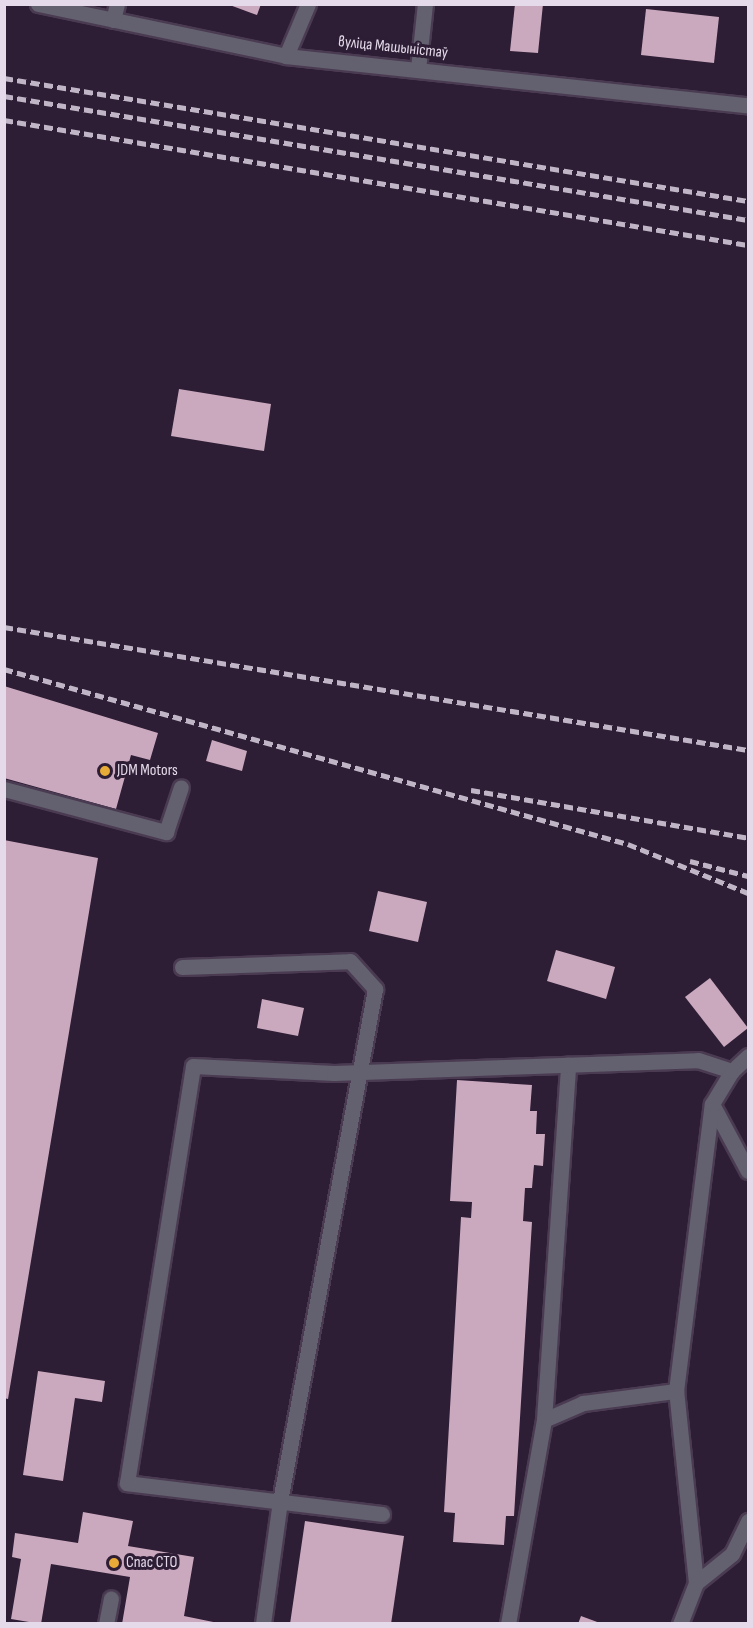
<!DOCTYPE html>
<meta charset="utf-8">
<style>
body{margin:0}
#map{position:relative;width:753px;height:1628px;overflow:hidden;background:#2d1d35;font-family:"Sofia Sans Condensed",sans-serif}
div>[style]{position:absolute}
.building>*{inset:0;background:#caa9be}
.roads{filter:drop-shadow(2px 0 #4a3b52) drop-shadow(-2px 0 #4a3b52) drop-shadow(0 2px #4a3b52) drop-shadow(0 -2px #4a3b52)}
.service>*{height:15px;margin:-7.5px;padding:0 7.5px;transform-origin:7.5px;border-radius:7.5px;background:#63616f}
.minor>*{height:15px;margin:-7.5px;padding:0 7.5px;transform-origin:7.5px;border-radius:7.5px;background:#63616f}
.rail>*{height:4.5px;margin-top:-2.25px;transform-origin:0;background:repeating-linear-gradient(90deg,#c0b5c6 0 9px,transparent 0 13.5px)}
.dots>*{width:16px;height:16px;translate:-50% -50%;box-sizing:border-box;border:3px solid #2d1d35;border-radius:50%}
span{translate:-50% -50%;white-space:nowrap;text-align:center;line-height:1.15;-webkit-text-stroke:6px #2d1d35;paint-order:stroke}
.street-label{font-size:16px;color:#e4dae9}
.poi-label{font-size:16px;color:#e4dae9}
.left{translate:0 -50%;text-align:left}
.frame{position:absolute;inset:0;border:6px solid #e4dae9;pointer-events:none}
</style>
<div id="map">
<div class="building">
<i style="clip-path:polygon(227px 4px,261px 4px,257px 15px)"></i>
<i style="clip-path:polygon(515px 4px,543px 4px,538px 53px,510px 51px)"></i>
<i style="clip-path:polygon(646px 9px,719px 17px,714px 63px,641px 55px)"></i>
<i style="clip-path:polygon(179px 389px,271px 404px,264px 451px,171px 436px)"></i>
<i style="clip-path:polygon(4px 686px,158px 733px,150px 760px,131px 755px,116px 809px,4px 778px)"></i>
<i style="clip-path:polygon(212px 740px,247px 751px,242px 771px,206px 761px)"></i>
<i style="clip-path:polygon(4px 840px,98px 858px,8px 1399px,4px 1398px)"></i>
<i style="clip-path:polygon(378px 891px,427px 902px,418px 942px,369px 931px)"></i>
<i style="clip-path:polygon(556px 950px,615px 967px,606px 999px,547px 981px)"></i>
<i style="clip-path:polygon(710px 978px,748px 1028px,724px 1047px,685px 997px)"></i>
<i style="clip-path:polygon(262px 999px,304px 1008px,298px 1036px,257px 1028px)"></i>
<i style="clip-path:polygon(457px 1080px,532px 1085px,530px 1111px,537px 1111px,536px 1134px,545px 1134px,543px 1166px,534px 1165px,532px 1188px,525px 1188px,523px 1221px,532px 1222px,514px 1516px,506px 1516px,504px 1545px,453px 1542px,455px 1513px,444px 1512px,461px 1217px,471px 1218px,472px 1202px,450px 1201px)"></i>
<i style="clip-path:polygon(38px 1371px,105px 1381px,102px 1402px,75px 1398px,63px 1481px,23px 1475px)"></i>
<i style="clip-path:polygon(83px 1512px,133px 1521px,128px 1546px,194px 1557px,184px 1616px,223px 1624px,122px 1624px,130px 1577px,51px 1564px,41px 1624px,11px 1619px,21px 1559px,12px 1557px,15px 1533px,78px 1543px)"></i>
<i style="clip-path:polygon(305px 1521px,404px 1536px,391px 1624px,290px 1624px)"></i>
<i style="clip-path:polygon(581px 1616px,600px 1623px,600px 1624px,578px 1624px)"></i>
</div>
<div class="roads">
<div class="service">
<i style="left:418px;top:69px;width:65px;rotate:-83.9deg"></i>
<i style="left:4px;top:789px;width:168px;rotate:14.9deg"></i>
<i style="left:166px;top:832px;width:47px;rotate:-71.6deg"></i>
<i style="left:182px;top:967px;width:168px;rotate:-2deg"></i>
<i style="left:350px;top:961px;width:38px;rotate:48deg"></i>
<i style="left:375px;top:989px;width:521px;rotate:100.51deg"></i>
<i style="left:280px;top:1501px;width:124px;rotate:97.9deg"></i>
<i style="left:712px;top:1104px;width:76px;rotate:61.8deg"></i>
<i style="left:544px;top:1420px;width:356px;rotate:-86.1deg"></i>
<i style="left:382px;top:1514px;width:257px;rotate:-173.1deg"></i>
<i style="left:127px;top:1483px;width:422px;rotate:-81deg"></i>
<i style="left:193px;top:1066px;width:141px;rotate:2.8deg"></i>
<i style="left:334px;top:1073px;width:364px;rotate:-2deg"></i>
<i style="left:698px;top:1060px;width:36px;rotate:18deg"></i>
<i style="left:696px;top:1583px;width:193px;rotate:-95.9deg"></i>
<i style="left:676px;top:1391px;width:289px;rotate:-82.9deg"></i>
<i style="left:712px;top:1104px;width:39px;rotate:-59deg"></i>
<i style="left:732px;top:1071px;width:22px;rotate:-43deg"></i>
<i style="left:106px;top:1624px;width:26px;rotate:-79deg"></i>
<i style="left:508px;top:1624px;width:207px;rotate:-80deg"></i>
<i style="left:544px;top:1420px;width:43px;rotate:-23.6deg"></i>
<i style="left:583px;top:1403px;width:94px;rotate:-7.4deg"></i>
<i style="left:680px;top:1624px;width:44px;rotate:-68.7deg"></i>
<i style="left:696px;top:1583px;width:46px;rotate:-38.9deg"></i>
<i style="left:732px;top:1554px;width:37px;rotate:-64deg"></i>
</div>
<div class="minor">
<i style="left:38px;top:4px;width:253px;rotate:11.8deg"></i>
<i style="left:286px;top:56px;width:465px;rotate:6.1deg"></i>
<i style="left:113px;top:20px;width:16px;rotate:-76deg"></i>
<i style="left:286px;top:56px;width:56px;rotate:-67.1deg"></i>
</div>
</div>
<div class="rail">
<i style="left:4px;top:78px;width:754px;rotate:9.39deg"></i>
<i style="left:4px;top:96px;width:754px;rotate:9.46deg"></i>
<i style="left:4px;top:120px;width:754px;rotate:9.54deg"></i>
<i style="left:4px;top:627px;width:754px;rotate:9.39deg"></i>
<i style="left:4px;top:669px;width:648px;rotate:15.67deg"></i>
<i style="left:628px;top:844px;width:130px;rotate:22.2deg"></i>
<i style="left:471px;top:790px;width:281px;rotate:9.8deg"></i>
<i style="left:690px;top:861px;width:60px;rotate:14.5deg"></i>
</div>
<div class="dots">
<i style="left:105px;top:771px;background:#e9ab38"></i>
<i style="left:114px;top:1563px;background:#e9ab38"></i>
</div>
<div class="street-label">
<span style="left:393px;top:48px;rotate:6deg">вуліца Машыністаў</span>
</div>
<div class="poi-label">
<span class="left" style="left:117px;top:771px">JDM Motors</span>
<span class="left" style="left:126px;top:1563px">Спас СТО</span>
</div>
<div class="frame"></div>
</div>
